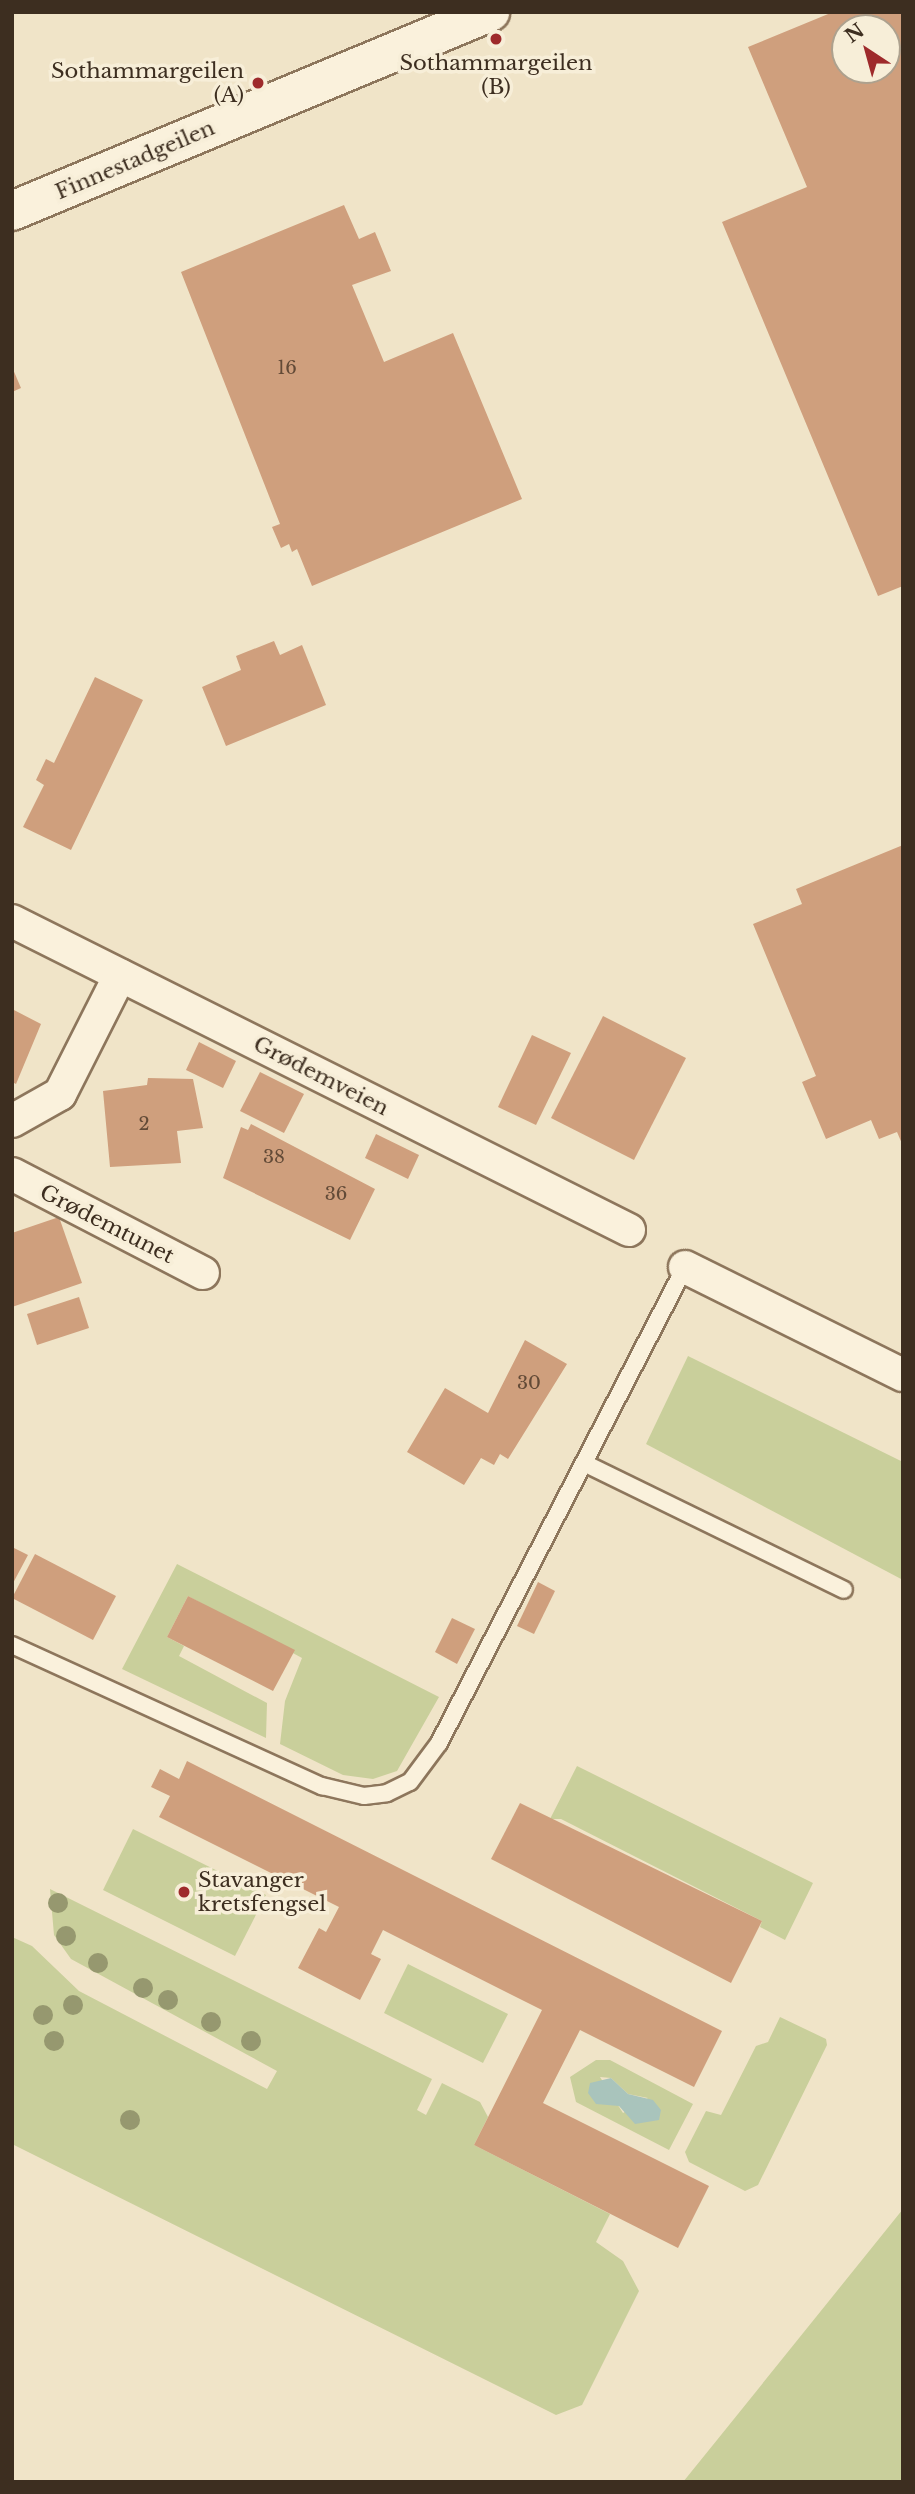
<!DOCTYPE html>
<meta charset="utf-8">
<style>
body{margin:0}
#map{position:relative;width:915px;height:2494px;overflow:hidden;background:#f0e4c8;font-family:"Libre Baskerville",serif}
div>[style]{position:absolute}
.green>*{inset:0;background:#c9cf9b}
.water>*{inset:0;background:#a9c4bc}
.building>*{inset:0;background:#cf9f7d}
.roads{filter:drop-shadow(2px 0 #8d765c) drop-shadow(-2px 0 #8d765c) drop-shadow(0 2px #8d765c) drop-shadow(0 -2px #8d765c)}
.lane>*{height:16px;margin:-8px;padding:0 8px;transform-origin:8px;border-radius:8px;background:#faf1dc}
.street>*{height:32px;margin:-16px;padding:0 16px;transform-origin:16px;border-radius:16px;background:#faf1dc}
.secondary>*{height:38px;margin:-19px;padding:0 19px;transform-origin:19px;border-radius:19px;background:#faf1dc}
.trees>*{width:20px;height:20px;margin:-10px;border-radius:50%;background:#96986f}
.dots>*{width:19px;height:19px;translate:-50% -50%;box-sizing:border-box;border:4px solid #f7eed8;border-radius:50%}
span{translate:-50% -50%;white-space:nowrap;text-align:center;line-height:1.15;-webkit-text-stroke:7px #f7eed8;paint-order:stroke}
.number-label{font-size:18px;color:#624a37}
.number-label span{-webkit-text-stroke-width:0}
.poi-label{font-size:21px;color:#3d2e20}
.right{translate:-100% -50%;text-align:right}
.left{translate:0 -50%;text-align:left}
.street-label{font-size:21px;color:#3d2e20}
.frame{position:absolute;inset:0;border:14px solid #3d2e20;pointer-events:none}
.north{position:absolute;left:831px;top:14px;width:70px;height:70px;box-sizing:border-box;background:#f7eed8;border:2px solid #ada18e;border-radius:50%;rotate:324deg;font-size:19px;font-weight:700;line-height:28px;text-align:center;color:#3d2e20}
.north::after{content:'';display:block;margin:auto;width:24px;height:32px;background:#9e2a2b;clip-path:polygon(50% 0,100% 100%,50% 72%,0 100%)}
</style>
<div id="map">
<div class="green">
<i style="clip-path:polygon(688px 1356px,903px 1462px,903px 1580px,646px 1444px)"></i>
<i style="clip-path:polygon(177px 1564px,439px 1697px,397px 1771px,373px 1779px,343px 1775px,280px 1744px,285px 1701px,302px 1658px,188px 1596px,167px 1637px,184px 1646px,179px 1656px,267px 1703px,266px 1738px,122px 1669px)"></i>
<i style="clip-path:polygon(577px 1766px,813px 1883px,785px 1940px,760px 1927px,762px 1921px,561px 1819px,550px 1819px)"></i>
<i style="clip-path:polygon(133px 1829px,266px 1895px,235px 1956px,103px 1890px)"></i>
<i style="clip-path:polygon(50px 1889px,432px 2079px,417px 2110px,426px 2115px,442px 2083px,480px 2102px,488px 2117px,474px 2145px,610px 2214px,596px 2242px,623px 2261px,639px 2291px,582px 2405px,556px 2415px,12px 2144px,12px 1937px,32px 1946px,79px 1991px,267px 2089px,277px 2071px,71px 1959px,54px 1935px)"></i>
<i style="clip-path:polygon(408px 1964px,508px 2014px,483px 2063px,384px 2013px)"></i>
<i style="clip-path:polygon(780px 2017px,826px 2039px,827px 2045px,758px 2185px,745px 2191px,689px 2162px,685px 2152px,706px 2111px,721px 2115px,756px 2046px,768px 2042px)"></i>
<i style="clip-path:polygon(evenodd,596px 2060px,610px 2060px,693px 2104px,669px 2150px,576px 2102px,570px 2077px,596px 2060px,600px 2077px,611px 2078px,628px 2094px,648px 2098px,623px 2113px,600px 2077px)"></i>
<i style="clip-path:polygon(903px 2209px,903px 2482px,683px 2482px,717px 2440px)"></i>
</div>
<div class="water">
<i style="clip-path:polygon(611px 2078px,628px 2094px,653px 2100px,661px 2110px,659px 2120px,635px 2124px,619px 2106px,596px 2104px,588px 2093px,590px 2083px)"></i>
</div>
<div class="building">
<i style="clip-path:polygon(evenodd,833px 12px,903px 12px,903px 586px,878px 596px,722px 222px,807px 187px,748px 47px,833px 12px,845px 28px,887px 28px,887px 70px,845px 70px,845px 28px)"></i>
<i style="clip-path:polygon(344px 205px,359px 239px,375px 232px,391px 271px,352px 285px,384px 362px,453px 333px,522px 499px,312px 586px,297px 549px,292px 552px,289px 544px,281px 548px,272px 527px,280px 524px,181px 272px)"></i>
<i style="clip-path:polygon(12px 367px,21px 388px,12px 392px)"></i>
<i style="clip-path:polygon(274px 641px,280px 655px,302px 645px,326px 705px,226px 746px,202px 687px,241px 670px,236px 656px)"></i>
<i style="clip-path:polygon(95px 677px,143px 700px,71px 850px,23px 827px,44px 785px,36px 780px,46px 759px,54px 763px)"></i>
<i style="clip-path:polygon(903px 845px,903px 1146px,897px 1132px,879px 1139px,871px 1120px,826px 1139px,802px 1082px,816px 1076px,753px 924px,802px 904px,796px 889px)"></i>
<i style="clip-path:polygon(12px 1009px,41px 1024px,16px 1084px,12px 1082px)"></i>
<i style="clip-path:polygon(603px 1016px,686px 1058px,634px 1160px,551px 1118px)"></i>
<i style="clip-path:polygon(532px 1035px,571px 1053px,536px 1125px,498px 1107px)"></i>
<i style="clip-path:polygon(199px 1042px,236px 1061px,223px 1088px,186px 1070px)"></i>
<i style="clip-path:polygon(260px 1072px,304px 1094px,284px 1133px,240px 1111px)"></i>
<i style="clip-path:polygon(148px 1078px,193px 1079px,203px 1128px,177px 1131px,181px 1163px,110px 1167px,103px 1091px,147px 1085px)"></i>
<i style="clip-path:polygon(251px 1124px,375px 1189px,350px 1240px,223px 1178px,241px 1127px,248px 1130px)"></i>
<i style="clip-path:polygon(376px 1134px,419px 1155px,408px 1179px,365px 1158px)"></i>
<i style="clip-path:polygon(59px 1217px,82px 1283px,12px 1307px,12px 1233px)"></i>
<i style="clip-path:polygon(79px 1297px,89px 1328px,37px 1345px,27px 1314px)"></i>
<i style="clip-path:polygon(525px 1340px,567px 1364px,508px 1459px,500px 1454px,494px 1465px,481px 1458px,464px 1485px,407px 1452px,445px 1388px,488px 1413px)"></i>
<i style="clip-path:polygon(12px 1547px,28px 1555px,12px 1585px)"></i>
<i style="clip-path:polygon(35px 1554px,116px 1596px,93px 1640px,12px 1598px)"></i>
<i style="clip-path:polygon(538px 1582px,555px 1591px,534px 1634px,517px 1626px)"></i>
<i style="clip-path:polygon(188px 1596px,295px 1650px,273px 1691px,167px 1637px)"></i>
<i style="clip-path:polygon(452px 1618px,475px 1629px,457px 1664px,435px 1652px)"></i>
<i style="clip-path:polygon(187px 1761px,722px 2031px,694px 2087px,580px 2030px,543px 2103px,709px 2186px,678px 2248px,474px 2145px,542px 2010px,383px 1930px,371px 1954px,381px 1959px,360px 2000px,298px 1968px,319px 1928px,326px 1932px,339px 1907px,159px 1817px,170px 1796px,151px 1787px,160px 1769px,179px 1779px)"></i>
<i style="clip-path:polygon(520px 1803px,762px 1921px,731px 1983px,491px 1859px)"></i>
</div>
<div class="roads">
<div class="lane">
<i style="left:584px;top:1463px;width:289px;rotate:26deg"></i>
<i style="left:12px;top:1645px;width:341px;rotate:24.5deg"></i>
<i style="left:322px;top:1786px;width:43px;rotate:13.4deg"></i>
<i style="left:364px;top:1796px;width:23px;rotate:-7deg"></i>
<i style="left:387px;top:1793px;width:25px;rotate:-26deg"></i>
<i style="left:410px;top:1782px;width:49px;rotate:-53.4deg"></i>
<i style="left:439px;top:1743px;width:536px;rotate:-62.67deg"></i>
</div>
<div class="street">
<i style="left:12px;top:921px;width:690px;rotate:26.6deg"></i>
<i style="left:12px;top:1121px;width:55px;rotate:-29.4deg"></i>
<i style="left:60px;top:1094px;width:133px;rotate:-63.2deg"></i>
<i style="left:12px;top:1174px;width:215px;rotate:27.4deg"></i>
<i style="left:685px;top:1267px;width:243px;rotate:26.4deg"></i>
</div>
<div class="secondary">
<i style="left:12px;top:211px;width:518px;rotate:-22.6deg"></i>
</div>
</div>
<div class="trees">
<i style="left:58px;top:1903px"></i>
<i style="left:66px;top:1936px"></i>
<i style="left:98px;top:1963px"></i>
<i style="left:143px;top:1988px"></i>
<i style="left:168px;top:2000px"></i>
<i style="left:73px;top:2005px"></i>
<i style="left:43px;top:2015px"></i>
<i style="left:211px;top:2022px"></i>
<i style="left:54px;top:2041px"></i>
<i style="left:251px;top:2041px"></i>
<i style="left:130px;top:2120px"></i>
</div>
<div class="dots">
<i style="left:496px;top:39px;background:#9e2a2b"></i>
<i style="left:258px;top:83px;background:#9e2a2b"></i>
<i style="left:184px;top:1892px;background:#9e2a2b"></i>
</div>
<div class="number-label">
<span style="left:287px;top:368px">16</span>
<span style="left:144px;top:1124px">2</span>
<span style="left:274px;top:1157px">38</span>
<span style="left:336px;top:1194px">36</span>
<span style="left:529px;top:1383px">30</span>
</div>
<div class="poi-label">
<span style="left:496px;top:75px">Sothammargeilen<br>(B)</span>
<span class="right" style="left:244px;top:83px">Sothammargeilen<br>(A)</span>
<span class="left" style="left:198px;top:1892px">Stavanger<br>kretsfengsel</span>
</div>
<div class="street-label">
<span style="left:135px;top:160px;rotate:-23deg">Finnestadgeilen</span>
<span style="left:321px;top:1076px;rotate:27deg">Grødemveien</span>
<span style="left:107px;top:1224px;rotate:27deg">Grødemtunet</span>
</div>
<div class="frame"></div>
<div class="north">N</div>
</div>
